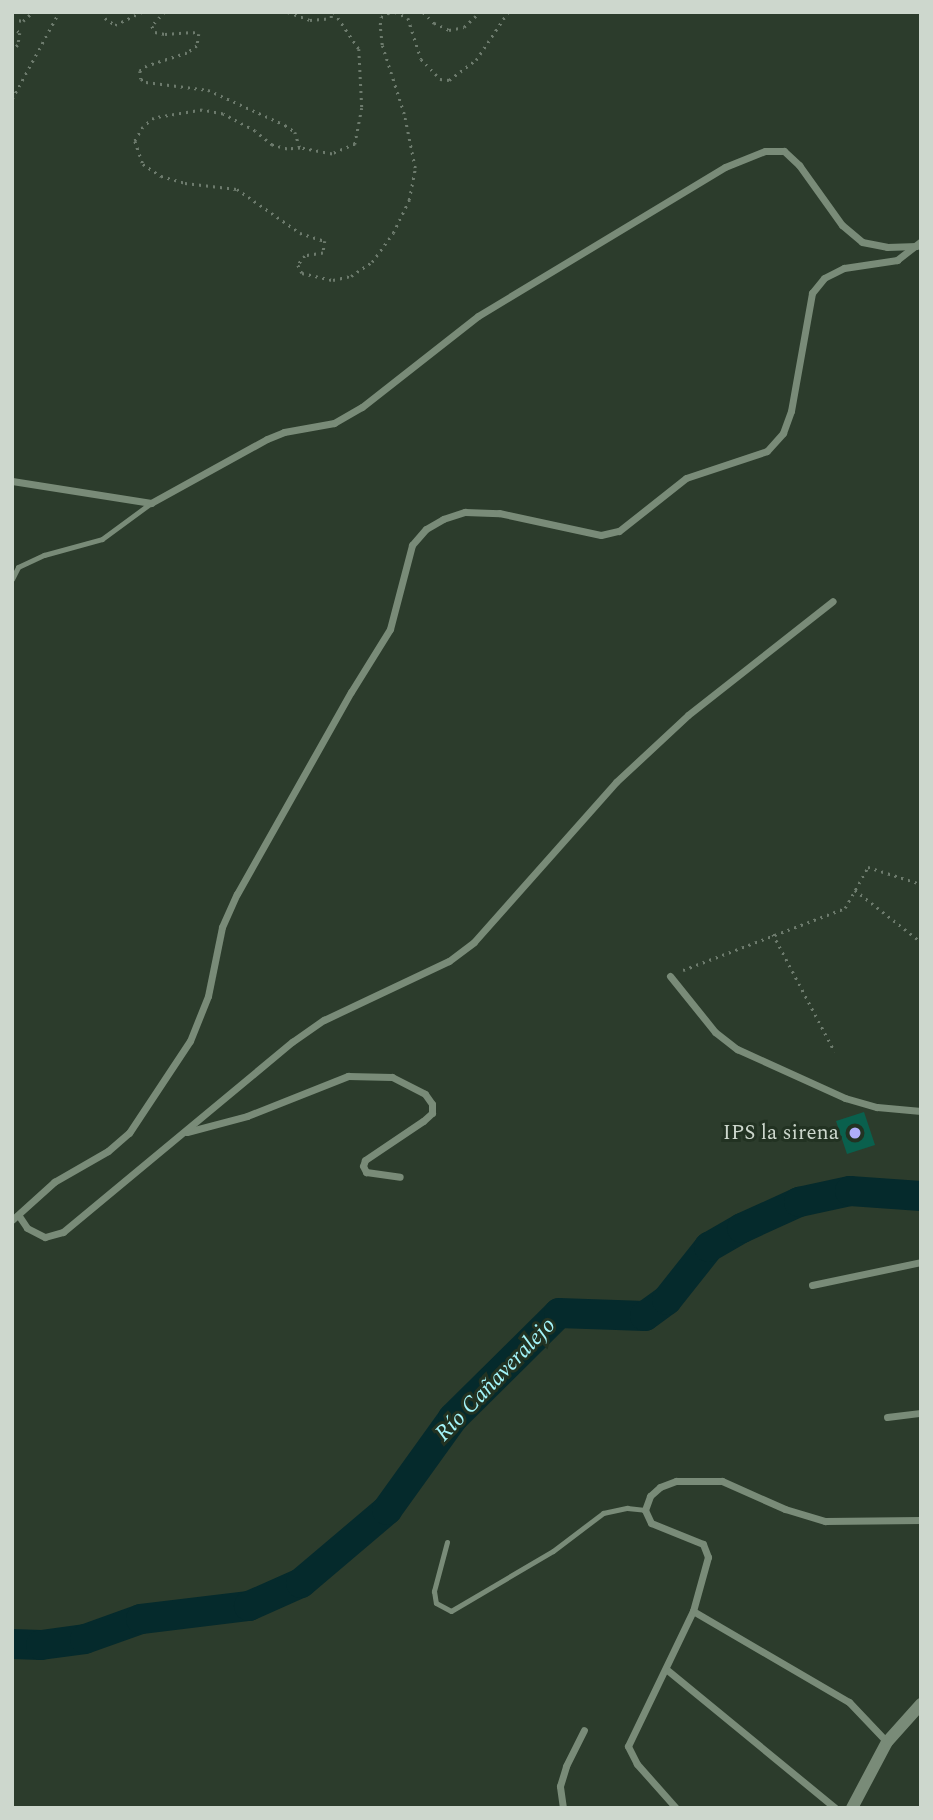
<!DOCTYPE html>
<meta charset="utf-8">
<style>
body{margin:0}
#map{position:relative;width:933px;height:1820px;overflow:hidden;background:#2c3c2c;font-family:Spectral,serif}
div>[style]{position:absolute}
.river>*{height:30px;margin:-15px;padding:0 15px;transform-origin:15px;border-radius:15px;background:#052a2c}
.building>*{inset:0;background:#0a604d}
.path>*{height:2.5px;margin-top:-1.25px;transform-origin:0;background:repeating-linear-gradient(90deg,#6d7b6d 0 2px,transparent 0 7px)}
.service>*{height:5px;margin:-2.5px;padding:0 2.5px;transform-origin:2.5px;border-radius:2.5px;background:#798b78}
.minor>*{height:7px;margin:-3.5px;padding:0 3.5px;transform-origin:3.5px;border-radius:3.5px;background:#798b78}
.tertiary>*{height:12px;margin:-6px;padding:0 6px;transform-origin:6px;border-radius:6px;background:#798b78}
.dots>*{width:19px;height:19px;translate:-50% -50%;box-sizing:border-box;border:4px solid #223222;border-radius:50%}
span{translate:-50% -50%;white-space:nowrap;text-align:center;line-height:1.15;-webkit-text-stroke:6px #223222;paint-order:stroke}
.poi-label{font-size:21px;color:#cdd7cd}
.right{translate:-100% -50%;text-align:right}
.water-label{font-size:23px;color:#a3f4f9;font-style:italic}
.frame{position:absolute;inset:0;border:14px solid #cdd7cd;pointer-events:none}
</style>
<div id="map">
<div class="river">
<i style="left:12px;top:1644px;width:29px;rotate:2deg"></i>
<i style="left:41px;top:1645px;width:44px;rotate:-7.8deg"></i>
<i style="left:85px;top:1639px;width:59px;rotate:-19.7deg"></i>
<i style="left:141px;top:1619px;width:109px;rotate:-6.9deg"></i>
<i style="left:249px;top:1606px;width:57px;rotate:-23.9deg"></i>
<i style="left:301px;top:1583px;width:113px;rotate:-40.3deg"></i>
<i style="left:387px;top:1510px;width:113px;rotate:-54.3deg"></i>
<i style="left:453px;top:1418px;width:149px;rotate:-44.7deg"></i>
<i style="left:559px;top:1313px;width:86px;rotate:2deg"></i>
<i style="left:645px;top:1316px;width:27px;rotate:-36deg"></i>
<i style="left:667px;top:1300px;width:68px;rotate:-51.6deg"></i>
<i style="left:709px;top:1247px;width:38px;rotate:-30deg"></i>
<i style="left:742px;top:1228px;width:63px;rotate:-24.5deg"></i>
<i style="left:799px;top:1202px;width:52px;rotate:-12.2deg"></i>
<i style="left:850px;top:1191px;width:71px;rotate:4deg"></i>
</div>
<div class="building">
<i style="clip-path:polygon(864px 1112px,875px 1145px,847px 1154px,836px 1121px)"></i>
</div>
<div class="path">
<i style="left:105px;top:12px;width:6px;rotate:90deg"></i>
<i style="left:105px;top:18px;width:12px;rotate:35deg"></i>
<i style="left:115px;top:25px;width:30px;rotate:-26deg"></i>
<i style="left:165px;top:12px;width:19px;rotate:133deg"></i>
<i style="left:152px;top:26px;width:7px;rotate:63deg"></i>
<i style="left:155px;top:32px;width:10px;rotate:11deg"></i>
<i style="left:165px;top:34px;width:28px;rotate:-4deg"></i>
<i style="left:193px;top:32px;width:6px;rotate:18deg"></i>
<i style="left:199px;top:34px;width:12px;rotate:99deg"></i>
<i style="left:197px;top:46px;width:12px;rotate:145deg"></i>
<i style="left:187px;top:53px;width:42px;rotate:162deg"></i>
<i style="left:147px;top:66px;width:9px;rotate:144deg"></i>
<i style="left:140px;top:71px;width:8px;rotate:83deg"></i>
<i style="left:141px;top:79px;width:6px;rotate:31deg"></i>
<i style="left:146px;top:82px;width:63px;rotate:7.4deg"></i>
<i style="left:208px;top:90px;width:85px;rotate:24.4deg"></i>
<i style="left:285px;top:125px;width:12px;rotate:35deg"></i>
<i style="left:295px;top:132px;width:17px;rotate:73deg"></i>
<i style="left:228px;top:12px;width:20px"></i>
<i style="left:288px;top:12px;width:23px;rotate:20deg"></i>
<i style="left:310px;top:20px;width:21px;rotate:-5deg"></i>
<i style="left:331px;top:18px;width:6px;rotate:-90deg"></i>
<i style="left:334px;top:12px;width:45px;rotate:56deg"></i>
<i style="left:359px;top:49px;width:59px;rotate:87.1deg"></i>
<i style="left:362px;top:108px;width:37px;rotate:101deg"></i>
<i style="left:355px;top:144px;width:25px;rotate:157deg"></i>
<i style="left:332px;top:154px;width:33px;rotate:-169deg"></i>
<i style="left:300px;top:148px;width:13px;rotate:176deg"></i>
<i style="left:287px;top:149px;width:16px;rotate:-165deg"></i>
<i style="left:272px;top:145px;width:22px;rotate:-141deg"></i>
<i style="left:255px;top:131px;width:36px;rotate:-152deg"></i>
<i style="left:223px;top:114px;width:21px;rotate:-169deg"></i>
<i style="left:202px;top:110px;width:49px;rotate:170.5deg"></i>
<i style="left:154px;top:118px;width:14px;rotate:141deg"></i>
<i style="left:143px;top:127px;width:16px;rotate:120deg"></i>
<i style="left:135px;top:141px;width:24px;rotate:71deg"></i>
<i style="left:143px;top:164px;width:22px;rotate:34deg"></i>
<i style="left:161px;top:176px;width:25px;rotate:16deg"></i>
<i style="left:185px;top:183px;width:52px;rotate:6.6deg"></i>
<i style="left:237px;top:189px;width:77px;rotate:34.9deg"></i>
<i style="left:300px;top:233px;width:26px;rotate:18deg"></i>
<i style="left:325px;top:241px;width:12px;rotate:99deg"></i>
<i style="left:323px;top:253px;width:18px;rotate:171deg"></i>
<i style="left:305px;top:256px;width:11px;rotate:128deg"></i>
<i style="left:298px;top:265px;width:9px;rotate:63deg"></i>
<i style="left:302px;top:273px;width:32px;rotate:13deg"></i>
<i style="left:333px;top:280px;width:18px;rotate:-13deg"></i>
<i style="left:351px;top:276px;width:25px;rotate:-34deg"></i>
<i style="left:372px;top:262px;width:36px;rotate:-54deg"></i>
<i style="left:393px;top:233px;width:37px;rotate:-64deg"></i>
<i style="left:409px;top:200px;width:33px;rotate:-79deg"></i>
<i style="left:415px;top:168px;width:55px;rotate:-101.5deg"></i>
<i style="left:404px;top:114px;width:72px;rotate:-107.7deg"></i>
<i style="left:382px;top:45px;width:20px;rotate:-96deg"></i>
<i style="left:380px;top:25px;width:8px;rotate:-83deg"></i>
<i style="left:381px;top:17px;width:10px;rotate:-29deg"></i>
<i style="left:395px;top:12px;width:14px;rotate:25deg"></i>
<i style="left:408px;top:18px;width:43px;rotate:72.4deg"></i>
<i style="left:421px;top:59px;width:28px;rotate:46deg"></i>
<i style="left:440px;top:79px;width:9px;rotate:6deg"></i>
<i style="left:449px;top:80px;width:34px;rotate:-37deg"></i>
<i style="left:476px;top:60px;width:58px;rotate:-56.3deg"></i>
<i style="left:423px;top:12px;width:16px;rotate:45deg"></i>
<i style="left:434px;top:23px;width:17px;rotate:25deg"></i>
<i style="left:449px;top:30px;width:15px;rotate:-11deg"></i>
<i style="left:464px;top:27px;width:22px;rotate:-43deg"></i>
<i style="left:12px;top:19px;width:11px;rotate:10deg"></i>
<i style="left:23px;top:21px;width:13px;rotate:-42deg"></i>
<i style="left:12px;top:26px;width:11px;rotate:41deg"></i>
<i style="left:20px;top:33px;width:12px;rotate:99deg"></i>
<i style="left:18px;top:45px;width:8px;rotate:135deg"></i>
<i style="left:12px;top:99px;width:99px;rotate:-61.6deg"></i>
<i style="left:855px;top:890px;width:84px;rotate:38.2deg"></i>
<i style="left:773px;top:934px;width:133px;rotate:62.3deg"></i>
<i style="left:683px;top:970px;width:173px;rotate:-20.9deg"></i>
<i style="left:845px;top:908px;width:47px;rotate:-60.7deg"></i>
<i style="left:868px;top:867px;width:56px;rotate:17.8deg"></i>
</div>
<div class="service">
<i style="left:12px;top:579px;width:13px;rotate:-63deg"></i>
<i style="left:18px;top:567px;width:29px;rotate:-25deg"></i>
<i style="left:44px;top:555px;width:60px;rotate:-15.4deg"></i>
<i style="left:102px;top:539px;width:61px;rotate:-36.3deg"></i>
<i style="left:447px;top:1542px;width:51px;rotate:104.9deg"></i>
<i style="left:434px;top:1591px;width:12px;rotate:81deg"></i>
<i style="left:436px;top:1603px;width:17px;rotate:28deg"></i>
<i style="left:451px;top:1611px;width:118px;rotate:-30.5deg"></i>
<i style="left:553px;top:1551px;width:63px;rotate:-37.2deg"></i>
<i style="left:603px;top:1513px;width:25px;rotate:-12deg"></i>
<i style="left:627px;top:1508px;width:18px;rotate:6deg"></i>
</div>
<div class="minor">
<i style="left:12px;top:481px;width:141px;rotate:9deg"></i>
<i style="left:151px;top:503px;width:132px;rotate:-28.9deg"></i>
<i style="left:267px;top:439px;width:18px;rotate:-22deg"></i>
<i style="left:284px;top:432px;width:51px;rotate:-10.2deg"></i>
<i style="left:334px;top:423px;width:32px;rotate:-30deg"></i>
<i style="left:362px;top:407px;width:147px;rotate:-38.1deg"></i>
<i style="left:478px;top:316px;width:288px;rotate:-31.1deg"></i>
<i style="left:725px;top:167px;width:43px;rotate:-21.8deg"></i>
<i style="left:765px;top:151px;width:19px"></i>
<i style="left:784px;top:151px;width:21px;rotate:43deg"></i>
<i style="left:799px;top:165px;width:74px;rotate:54.4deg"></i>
<i style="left:842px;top:225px;width:26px;rotate:40deg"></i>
<i style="left:862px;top:242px;width:25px;rotate:11deg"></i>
<i style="left:887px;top:247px;width:30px;rotate:-2deg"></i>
<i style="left:670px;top:976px;width:72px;rotate:51.2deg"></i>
<i style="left:715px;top:1032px;width:28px;rotate:38deg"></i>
<i style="left:737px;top:1049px;width:119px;rotate:24.4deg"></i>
<i style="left:845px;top:1098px;width:33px;rotate:16deg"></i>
<i style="left:877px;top:1107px;width:44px;rotate:5.2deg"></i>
<i style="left:187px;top:1132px;width:62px;rotate:-14.9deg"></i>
<i style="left:247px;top:1116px;width:109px;rotate:-21.6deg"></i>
<i style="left:348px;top:1076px;width:44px;rotate:1.3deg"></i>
<i style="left:392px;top:1077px;width:37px;rotate:27deg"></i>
<i style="left:425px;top:1094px;width:12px;rotate:55deg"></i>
<i style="left:432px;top:1104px;width:9px;rotate:90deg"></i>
<i style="left:432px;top:1113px;width:12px;rotate:138deg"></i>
<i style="left:423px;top:1121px;width:70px;rotate:146.1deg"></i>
<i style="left:365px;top:1160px;width:6px;rotate:108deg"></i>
<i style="left:363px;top:1166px;width:7px;rotate:63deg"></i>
<i style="left:366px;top:1172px;width:34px;rotate:8deg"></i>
<i style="left:19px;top:1216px;width:14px;rotate:56deg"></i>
<i style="left:27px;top:1228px;width:20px;rotate:27deg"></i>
<i style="left:45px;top:1237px;width:19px;rotate:-16deg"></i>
<i style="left:63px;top:1232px;width:298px;rotate:-39.7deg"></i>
<i style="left:292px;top:1042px;width:39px;rotate:-35deg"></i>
<i style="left:324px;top:1020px;width:138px;rotate:-25.3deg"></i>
<i style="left:449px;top:961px;width:31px;rotate:-37deg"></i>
<i style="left:474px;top:942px;width:214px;rotate:-48.4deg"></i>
<i style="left:616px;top:782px;width:98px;rotate:-42.9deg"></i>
<i style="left:688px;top:715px;width:184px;rotate:-38.2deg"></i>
<i style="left:12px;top:1220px;width:57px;rotate:-42.1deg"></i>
<i style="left:54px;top:1182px;width:62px;rotate:-29.9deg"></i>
<i style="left:108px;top:1151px;width:28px;rotate:-41deg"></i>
<i style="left:129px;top:1133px;width:110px;rotate:-56.5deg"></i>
<i style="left:190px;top:1041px;width:48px;rotate:-68.2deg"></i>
<i style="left:208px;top:996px;width:70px;rotate:-78.5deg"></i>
<i style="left:222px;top:927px;width:36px;rotate:-66deg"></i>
<i style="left:237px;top:894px;width:232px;rotate:-60.6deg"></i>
<i style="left:351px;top:692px;width:74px;rotate:-58.2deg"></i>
<i style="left:390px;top:629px;width:87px;rotate:-75.3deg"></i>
<i style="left:412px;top:545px;width:21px;rotate:-49deg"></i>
<i style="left:426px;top:529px;width:20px;rotate:-30deg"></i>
<i style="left:443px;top:519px;width:23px;rotate:-18deg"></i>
<i style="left:465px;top:512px;width:34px;rotate:2deg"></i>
<i style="left:499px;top:513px;width:104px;rotate:12.2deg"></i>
<i style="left:601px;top:535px;width:18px;rotate:-13deg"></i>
<i style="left:619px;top:531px;width:85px;rotate:-38.3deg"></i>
<i style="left:686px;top:478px;width:85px;rotate:-18.4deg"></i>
<i style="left:767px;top:451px;width:24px;rotate:-48deg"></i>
<i style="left:783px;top:433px;width:23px;rotate:-70deg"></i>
<i style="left:791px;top:411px;width:120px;rotate:-79.9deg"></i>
<i style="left:812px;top:293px;width:19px;rotate:-51deg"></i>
<i style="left:824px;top:278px;width:22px;rotate:-27deg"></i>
<i style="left:844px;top:268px;width:54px;rotate:-8.6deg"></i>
<i style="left:897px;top:260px;width:31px;rotate:-38deg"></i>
<i style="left:812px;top:1285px;width:111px;rotate:-11.9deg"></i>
<i style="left:887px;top:1417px;width:34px;rotate:-7deg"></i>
<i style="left:693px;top:1611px;width:181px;rotate:30.3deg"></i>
<i style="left:849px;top:1702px;width:55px;rotate:46.5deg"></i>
<i style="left:666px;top:1669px;width:219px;rotate:39.4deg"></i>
<i style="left:563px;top:1808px;width:22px;rotate:-98deg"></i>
<i style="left:560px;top:1786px;width:21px;rotate:-73deg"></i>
<i style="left:566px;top:1766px;width:40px;rotate:-63.4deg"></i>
<i style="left:676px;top:1808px;width:59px;rotate:-131.6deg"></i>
<i style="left:637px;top:1764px;width:20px;rotate:-117deg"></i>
<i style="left:628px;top:1746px;width:150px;rotate:-64.3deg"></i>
<i style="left:693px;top:1611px;width:56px;rotate:-74.5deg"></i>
<i style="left:708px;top:1557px;width:14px;rotate:-111deg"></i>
<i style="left:703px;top:1544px;width:56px;rotate:-158deg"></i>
<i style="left:651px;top:1523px;width:14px;rotate:-115deg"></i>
<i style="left:645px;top:1510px;width:15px;rotate:-70deg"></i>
<i style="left:650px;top:1496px;width:13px;rotate:-42deg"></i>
<i style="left:660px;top:1487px;width:17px;rotate:-21deg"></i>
<i style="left:676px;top:1481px;width:46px"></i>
<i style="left:722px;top:1481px;width:69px;rotate:24deg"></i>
<i style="left:785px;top:1509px;width:42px;rotate:16.7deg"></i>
<i style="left:825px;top:1521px;width:96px;rotate:-0.6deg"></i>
</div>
<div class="tertiary">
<i style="left:852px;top:1808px;width:75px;rotate:-62.1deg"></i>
<i style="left:887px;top:1742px;width:51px;rotate:-48.2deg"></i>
</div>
<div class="dots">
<i style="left:855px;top:1133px;background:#afaefa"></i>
</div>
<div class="poi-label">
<span class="right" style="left:839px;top:1133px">IPS la sirena</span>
</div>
<div class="water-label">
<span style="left:496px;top:1380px;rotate:-46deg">Río Cañaveralejo</span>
</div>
<div class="frame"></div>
</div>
